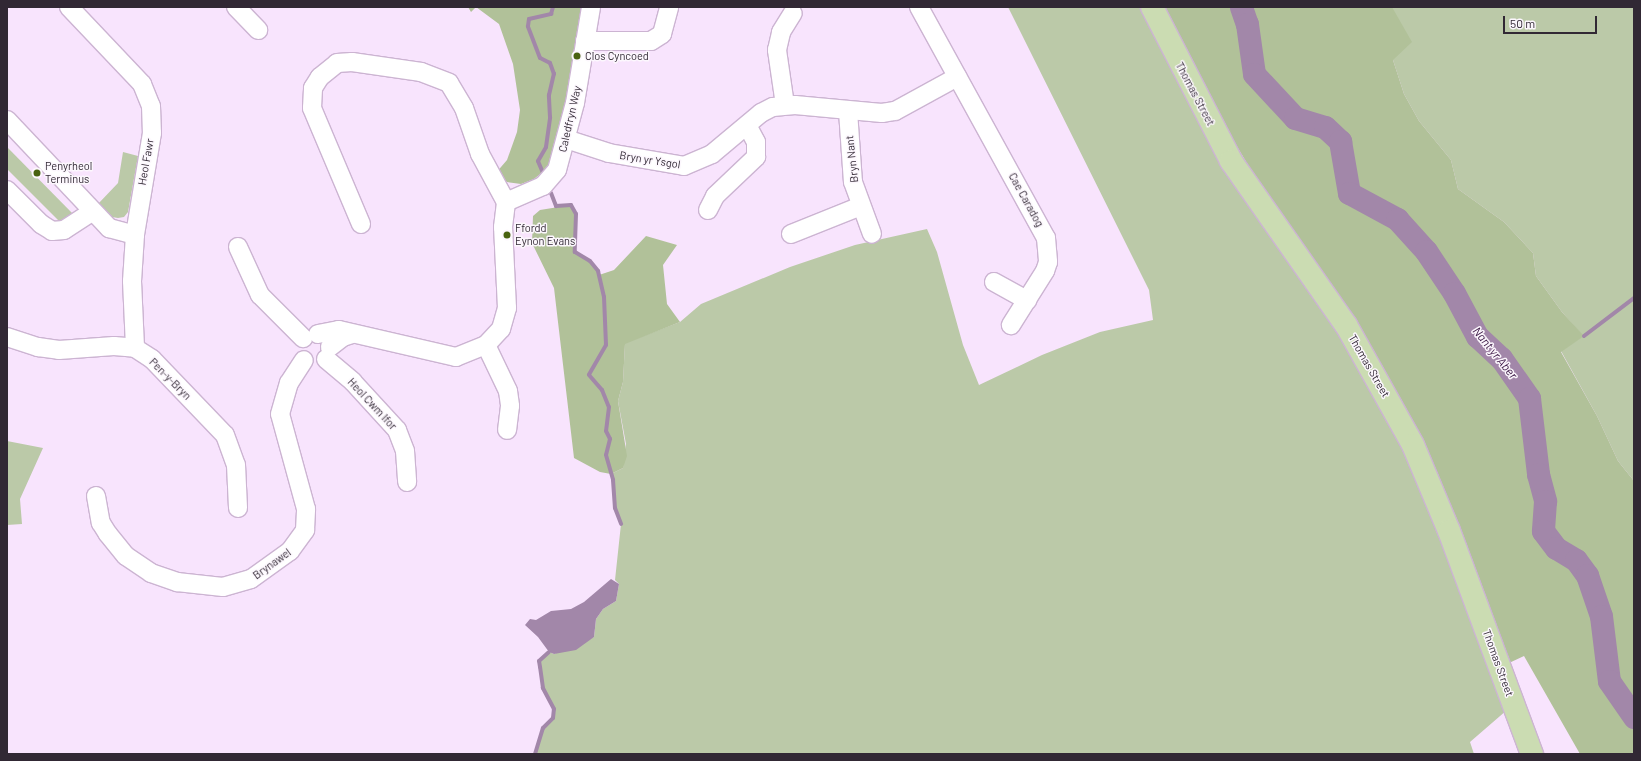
<!DOCTYPE html>
<style>
body{margin:0}
#map{position:relative;width:1641px;height:761px;overflow:hidden;background:#f8e4fd;font-family:Barlow,sans-serif}
div>[style]{position:absolute}
.green>*{inset:0;background:#bbc9a8}
.forest>*{inset:0;background:#b1c199}
.water>*{inset:0;background:#a287a9}
.stream>*{height:4px;margin:-2px;padding:0 2px;transform-origin:2px;border-radius:2px;background:#a287a9}
.river>*{height:23px;margin:-11.5px;padding:0 11.5px;transform-origin:11.5px;border-radius:11.5px;background:#a287a9}
.roads{filter:drop-shadow(1px 0 #ccb4d2) drop-shadow(-1px 0 #ccb4d2) drop-shadow(0 1px #ccb4d2) drop-shadow(0 -1px #ccb4d2)}
.minor>*{height:18px;margin:-9px;padding:0 9px;transform-origin:9px;border-radius:9px;background:#fff}
.major>*{height:22px;margin:-11px;padding:0 11px;transform-origin:11px;border-radius:11px;background:#cbdcb2}
.dots>*{width:11px;height:11px;translate:-50% -50%;box-sizing:border-box;border:2px solid #fcf7fd;border-radius:50%}
span{translate:-50% -50%;white-space:nowrap;text-align:center;line-height:1.15;-webkit-text-stroke:3px #fcf7fd;paint-order:stroke}
.poi-label{font-size:11px;color:#312834}
.left{translate:0 -50%;text-align:left}
.street-label{font-size:11px;color:#312834}
.water-label{font-size:12px;color:#3c1946;font-style:italic}
.frame{position:absolute;inset:0;border:8px solid #312834;pointer-events:none}
.scale{position:absolute;left:1503px;top:16px;width:94px;height:18px;box-sizing:border-box;border:2px solid #312834;border-top:0;padding-left:5px;font-size:12px;line-height:14px;white-space:nowrap;color:#312834;-webkit-text-stroke:3px #fcf7fd;paint-order:stroke}
</style>
<div id="map">
<div class="green">
<i style="clip-path:polygon(1008px 7px,1159px 7px,1256px 188px,1351px 323px,1522px 697px,1470px 742px,1474px 754px,536px 754px,543px 728px,553px 718px,554px 709px,543px 688px,539px 661px,549px 652px,554px 654px,594px 637px,596px 619px,603px 609px,616px 601px,619px 584px,615px 580px,621px 524px,615px 508px,611px 474px,623px 468px,626px 444px,618px 401px,623px 382px,625px 343px,680px 322px,701px 304px,790px 267px,855px 245px,927px 229px,937px 252px,963px 345px,979px 385px,1042px 355px,1100px 332px,1153px 320px,1149px 290px)"></i>
<i style="clip-path:polygon(1391px 7px,1634px 7px,1634px 481px,1618px 461px,1597px 416px,1561px 351px,1583px 336px,1562px 312px,1536px 276px,1533px 253px,1504px 222px,1458px 189px,1451px 160px,1419px 121px,1404px 94px,1393px 60px)"></i>
<i style="clip-path:polygon(7px 147px,75px 216px,61px 223px,7px 169px)"></i>
<i style="clip-path:polygon(123px 152px,138px 156px,128px 212px,124px 217px,118px 218px,112px 217px,98px 204px,118px 183px)"></i>
<i style="clip-path:polygon(7px 441px,43px 448px,20px 499px,22px 524px,7px 525px)"></i>
</div>
<div class="forest">
<i style="clip-path:polygon(468px 7px,586px 7px,576px 66px,551px 165px,534px 179px,521px 184px,507px 182px,495px 174px,507px 160px,517px 132px,520px 110px,513px 64px,499px 24px,476px 7px,471px 12px)"></i>
<i style="clip-path:polygon(1163px 7px,1392px 7px,1412px 42px,1393px 60px,1404px 94px,1419px 121px,1451px 160px,1458px 189px,1504px 222px,1533px 253px,1536px 276px,1562px 312px,1584px 336px,1561px 352px,1597px 416px,1618px 461px,1634px 481px,1634px 754px,1580px 754px,1524px 656px,1509px 663px,1408px 416px,1383px 367px,1336px 294px,1261px 187px,1216px 111px)"></i>
<i style="clip-path:polygon(571px 205px,576px 214px,575px 252px,590px 261px,599px 275px,614px 270px,646px 236px,677px 245px,663px 265px,667px 304px,680px 322px,625px 344px,623px 382px,618px 401px,627px 456px,623px 468px,611px 474px,600px 472px,574px 458px,554px 288px,532px 243px,533px 216px,540px 210px)"></i>
</div>
<div class="water">
<i style="clip-path:polygon(611px 579px,619px 584px,616px 601px,603px 609px,596px 619px,594px 637px,576px 650px,554px 654px,549px 652px,538px 637px,525px 625px,530px 619px,536px 620px,551px 611px,571px 609px,584px 602px)"></i>
</div>
<div class="stream">
<i style="left:543px;top:173px;width:13px;rotate:-113deg"></i>
<i style="left:538px;top:161px;width:16px;rotate:-60deg"></i>
<i style="left:546px;top:147px;width:30px;rotate:-82deg"></i>
<i style="left:550px;top:117px;width:22px;rotate:-93deg"></i>
<i style="left:549px;top:95px;width:22px;rotate:-77deg"></i>
<i style="left:554px;top:74px;width:12px;rotate:-110deg"></i>
<i style="left:550px;top:63px;width:11px;rotate:-153deg"></i>
<i style="left:540px;top:58px;width:34px;rotate:-111deg"></i>
<i style="left:528px;top:26px;width:7px;rotate:-82deg"></i>
<i style="left:529px;top:19px;width:23px;rotate:-13deg"></i>
<i style="left:551px;top:14px;width:7px;rotate:-74deg"></i>
<i style="left:551px;top:193px;width:14px;rotate:69deg"></i>
<i style="left:556px;top:206px;width:15px;rotate:-4deg"></i>
<i style="left:571px;top:205px;width:10px;rotate:61deg"></i>
<i style="left:576px;top:214px;width:38px;rotate:92deg"></i>
<i style="left:575px;top:252px;width:17px;rotate:31deg"></i>
<i style="left:590px;top:261px;width:13px;rotate:51deg"></i>
<i style="left:598px;top:271px;width:27px;rotate:77deg"></i>
<i style="left:604px;top:297px;width:48px;rotate:87.6deg"></i>
<i style="left:606px;top:345px;width:34px;rotate:120deg"></i>
<i style="left:589px;top:375px;width:20px;rotate:49deg"></i>
<i style="left:602px;top:390px;width:18px;rotate:68deg"></i>
<i style="left:609px;top:407px;width:24px;rotate:97deg"></i>
<i style="left:606px;top:431px;width:9px;rotate:63deg"></i>
<i style="left:610px;top:439px;width:16px;rotate:104deg"></i>
<i style="left:606px;top:455px;width:26px;rotate:74deg"></i>
<i style="left:613px;top:480px;width:28px;rotate:86deg"></i>
<i style="left:615px;top:508px;width:17px;rotate:69deg"></i>
<i style="left:1584px;top:336px;width:63px;rotate:-37.2deg"></i>
<i style="left:535px;top:754px;width:27px;rotate:-73deg"></i>
<i style="left:543px;top:728px;width:14px;rotate:-45deg"></i>
<i style="left:553px;top:718px;width:9px;rotate:-84deg"></i>
<i style="left:554px;top:709px;width:24px;rotate:-118deg"></i>
<i style="left:543px;top:688px;width:21px;rotate:-98deg"></i>
<i style="left:540px;top:667px;width:6px;rotate:-99deg"></i>
<i style="left:539px;top:661px;width:13px;rotate:-42deg"></i>
</div>
<div class="river">
<i style="left:1241px;top:7px;width:18px;rotate:71deg"></i>
<i style="left:1247px;top:24px;width:50px;rotate:82deg"></i>
<i style="left:1254px;top:74px;width:60px;rotate:47deg"></i>
<i style="left:1295px;top:118px;width:31px;rotate:17deg"></i>
<i style="left:1325px;top:127px;width:21px;rotate:43deg"></i>
<i style="left:1340px;top:141px;width:53px;rotate:80.2deg"></i>
<i style="left:1349px;top:193px;width:55px;rotate:28.4deg"></i>
<i style="left:1397px;top:219px;width:43px;rotate:47.8deg"></i>
<i style="left:1426px;top:251px;width:50px;rotate:56.3deg"></i>
<i style="left:1454px;top:293px;width:49px;rotate:61.9deg"></i>
<i style="left:1477px;top:336px;width:33px;rotate:43deg"></i>
<i style="left:1501px;top:358px;width:49px;rotate:55deg"></i>
<i style="left:1529px;top:398px;width:77px;rotate:83.2deg"></i>
<i style="left:1538px;top:474px;width:28px;rotate:75deg"></i>
<i style="left:1545px;top:501px;width:30px;rotate:94deg"></i>
<i style="left:1543px;top:531px;width:21px;rotate:53deg"></i>
<i style="left:1556px;top:548px;width:23px;rotate:31deg"></i>
<i style="left:1576px;top:560px;width:19px;rotate:54deg"></i>
<i style="left:1587px;top:575px;width:43px;rotate:71.1deg"></i>
<i style="left:1601px;top:616px;width:65px;rotate:83deg"></i>
<i style="left:1609px;top:681px;width:44px;rotate:55.2deg"></i>
</div>
<div class="roads">
<div class="minor">
<i style="left:69px;top:7px;width:106px;rotate:46.5deg"></i>
<i style="left:142px;top:84px;width:24px;rotate:68deg"></i>
<i style="left:151px;top:106px;width:27px;rotate:88deg"></i>
<i style="left:152px;top:133px;width:103px;rotate:99.5deg"></i>
<i style="left:135px;top:235px;width:46px;rotate:93.7deg"></i>
<i style="left:132px;top:281px;width:67px;rotate:87.4deg"></i>
<i style="left:236px;top:7px;width:32px;rotate:46deg"></i>
<i style="left:919px;top:7px;width:264px;rotate:61.2deg"></i>
<i style="left:1046px;top:238px;width:24px;rotate:85deg"></i>
<i style="left:1048px;top:262px;width:9px;rotate:108deg"></i>
<i style="left:1045px;top:271px;width:64px;rotate:122.2deg"></i>
<i style="left:585px;top:41px;width:66px"></i>
<i style="left:651px;top:41px;width:13px;rotate:-32deg"></i>
<i style="left:662px;top:34px;width:28px;rotate:-75deg"></i>
<i style="left:785px;top:105px;width:56px;rotate:-98.3deg"></i>
<i style="left:777px;top:50px;width:18px;rotate:-77deg"></i>
<i style="left:781px;top:32px;width:22px;rotate:-58deg"></i>
<i style="left:848px;top:111px;width:71px;rotate:86deg"></i>
<i style="left:853px;top:182px;width:55px;rotate:69.9deg"></i>
<i style="left:7px;top:120px;width:149px;rotate:46.6deg"></i>
<i style="left:109px;top:228px;width:27px;rotate:15deg"></i>
<i style="left:566px;top:139px;width:45px;rotate:18deg"></i>
<i style="left:609px;top:153px;width:76px;rotate:9.8deg"></i>
<i style="left:684px;top:166px;width:30px;rotate:-23deg"></i>
<i style="left:712px;top:154px;width:64px;rotate:-39.9deg"></i>
<i style="left:761px;top:113px;width:13px;rotate:-27deg"></i>
<i style="left:773px;top:107px;width:22px;rotate:-5deg"></i>
<i style="left:795px;top:105px;width:87px;rotate:5.3deg"></i>
<i style="left:882px;top:113px;width:13px;rotate:-9deg"></i>
<i style="left:895px;top:111px;width:71px;rotate:-28.7deg"></i>
<i style="left:7px;top:190px;width:48px;rotate:45deg"></i>
<i style="left:41px;top:224px;width:13px;rotate:32deg"></i>
<i style="left:52px;top:231px;width:12px;rotate:-5deg"></i>
<i style="left:64px;top:230px;width:33px;rotate:-33deg"></i>
<i style="left:506px;top:202px;width:40px;rotate:-23.4deg"></i>
<i style="left:543px;top:186px;width:21px;rotate:-49deg"></i>
<i style="left:557px;top:170px;width:69px;rotate:-75deg"></i>
<i style="left:575px;top:103px;width:97px;rotate:-80.5deg"></i>
<i style="left:708px;top:210px;width:16px;rotate:-63deg"></i>
<i style="left:715px;top:196px;width:57px;rotate:-43.6deg"></i>
<i style="left:756px;top:157px;width:15px;rotate:-90deg"></i>
<i style="left:756px;top:142px;width:19px;rotate:-118deg"></i>
<i style="left:361px;top:224px;width:126px;rotate:-112.9deg"></i>
<i style="left:312px;top:108px;width:20px;rotate:-87deg"></i>
<i style="left:313px;top:88px;width:13px;rotate:-58deg"></i>
<i style="left:320px;top:77px;width:22px;rotate:-39deg"></i>
<i style="left:337px;top:63px;width:15px;rotate:-4deg"></i>
<i style="left:352px;top:62px;width:70px;rotate:8.2deg"></i>
<i style="left:421px;top:72px;width:30px;rotate:21deg"></i>
<i style="left:449px;top:83px;width:29px;rotate:59deg"></i>
<i style="left:464px;top:108px;width:49px;rotate:70.8deg"></i>
<i style="left:480px;top:154px;width:55px;rotate:61.6deg"></i>
<i style="left:791px;top:234px;width:75px;rotate:-21.8deg"></i>
<i style="left:238px;top:247px;width:53px;rotate:65.4deg"></i>
<i style="left:260px;top:295px;width:61px;rotate:45deg"></i>
<i style="left:994px;top:282px;width:38px;rotate:29deg"></i>
<i style="left:318px;top:334px;width:21px;rotate:-11deg"></i>
<i style="left:339px;top:330px;width:120px;rotate:13deg"></i>
<i style="left:456px;top:357px;width:32px;rotate:-22deg"></i>
<i style="left:486px;top:345px;width:22px;rotate:-47deg"></i>
<i style="left:501px;top:329px;width:22px;rotate:-74deg"></i>
<i style="left:507px;top:308px;width:81px;rotate:-92.8deg"></i>
<i style="left:503px;top:227px;width:25px;rotate:-83deg"></i>
<i style="left:7px;top:337px;width:33px;rotate:18deg"></i>
<i style="left:38px;top:347px;width:21px;rotate:8deg"></i>
<i style="left:59px;top:350px;width:55px;rotate:-4.2deg"></i>
<i style="left:114px;top:346px;width:21px;rotate:5deg"></i>
<i style="left:135px;top:348px;width:20px;rotate:33deg"></i>
<i style="left:152px;top:359px;width:105px;rotate:46.2deg"></i>
<i style="left:225px;top:435px;width:32px;rotate:70deg"></i>
<i style="left:236px;top:465px;width:43px;rotate:87.3deg"></i>
<i style="left:486px;top:345px;width:51px;rotate:64.4deg"></i>
<i style="left:508px;top:391px;width:15px;rotate:82deg"></i>
<i style="left:510px;top:406px;width:24px;rotate:97deg"></i>
<i style="left:330px;top:347px;width:16px;rotate:-38deg"></i>
<i style="left:343px;top:337px;width:9px;rotate:-18deg"></i>
<i style="left:326px;top:359px;width:35px;rotate:40deg"></i>
<i style="left:353px;top:382px;width:65px;rotate:47.5deg"></i>
<i style="left:397px;top:430px;width:22px;rotate:69deg"></i>
<i style="left:405px;top:451px;width:31px;rotate:86deg"></i>
<i style="left:96px;top:496px;width:27px;rotate:80deg"></i>
<i style="left:101px;top:523px;width:13px;rotate:58deg"></i>
<i style="left:108px;top:534px;width:28px;rotate:51deg"></i>
<i style="left:126px;top:556px;width:30px;rotate:34deg"></i>
<i style="left:151px;top:573px;width:28px;rotate:19deg"></i>
<i style="left:177px;top:582px;width:46px;rotate:6.2deg"></i>
<i style="left:223px;top:587px;width:29px;rotate:-16deg"></i>
<i style="left:251px;top:579px;width:48px;rotate:-35.7deg"></i>
<i style="left:290px;top:551px;width:26px;rotate:-54deg"></i>
<i style="left:305px;top:530px;width:21px;rotate:-87deg"></i>
<i style="left:306px;top:509px;width:98px;rotate:-105.3deg"></i>
<i style="left:280px;top:414px;width:32px;rotate:-74deg"></i>
<i style="left:289px;top:383px;width:27px;rotate:-57deg"></i>
</div>
<div class="major">
<i style="left:1152px;top:7px;width:173px;rotate:62.8deg"></i>
<i style="left:1231px;top:161px;width:200px;rotate:55deg"></i>
<i style="left:1346px;top:325px;width:137px;rotate:60.8deg"></i>
<i style="left:1413px;top:445px;width:93px;rotate:67.3deg"></i>
<i style="left:1449px;top:531px;width:238px;rotate:69.6deg"></i>
</div>
</div>
<div class="dots">
<i style="left:577px;top:56px;background:#496210"></i>
<i style="left:37px;top:173px;background:#496210"></i>
<i style="left:507px;top:235px;background:#496210"></i>
</div>
<div class="poi-label">
<span class="left" style="left:585px;top:56px">Clos Cyncoed</span>
<span class="left" style="left:45px;top:173px">Penyrheol<br>Terminus</span>
<span class="left" style="left:515px;top:235px">Ffordd<br>Eynon Evans</span>
</div>
<div class="street-label">
<span style="left:1195px;top:94px;rotate:62deg">Thomas Street</span>
<span style="left:570px;top:119px;rotate:-77deg">Caledfryn Way</span>
<span style="left:852px;top:159px;rotate:-96deg">Bryn Nant</span>
<span style="left:650px;top:160px;rotate:9deg">Bryn yr Ysgol</span>
<span style="left:146px;top:162px;rotate:-80deg">Heol Fawr</span>
<span style="left:1026px;top:200px;rotate:61deg">Cae Caradog</span>
<span style="left:1369px;top:366px;rotate:60deg">Thomas Street</span>
<span style="left:170px;top:379px;rotate:45deg">Pen-y-Bryn</span>
<span style="left:372px;top:404px;rotate:47deg">Heol Cwm Ifor</span>
<span style="left:272px;top:564px;rotate:-36deg">Brynawel</span>
<span style="left:1498px;top:663px;rotate:70deg">Thomas Street</span>
</div>
<div class="water-label">
<span style="left:1495px;top:353px;rotate:51deg">Nant yr Aber</span>
</div>
<div class="frame"></div>
<div class="scale">50 m</div>
</div>
